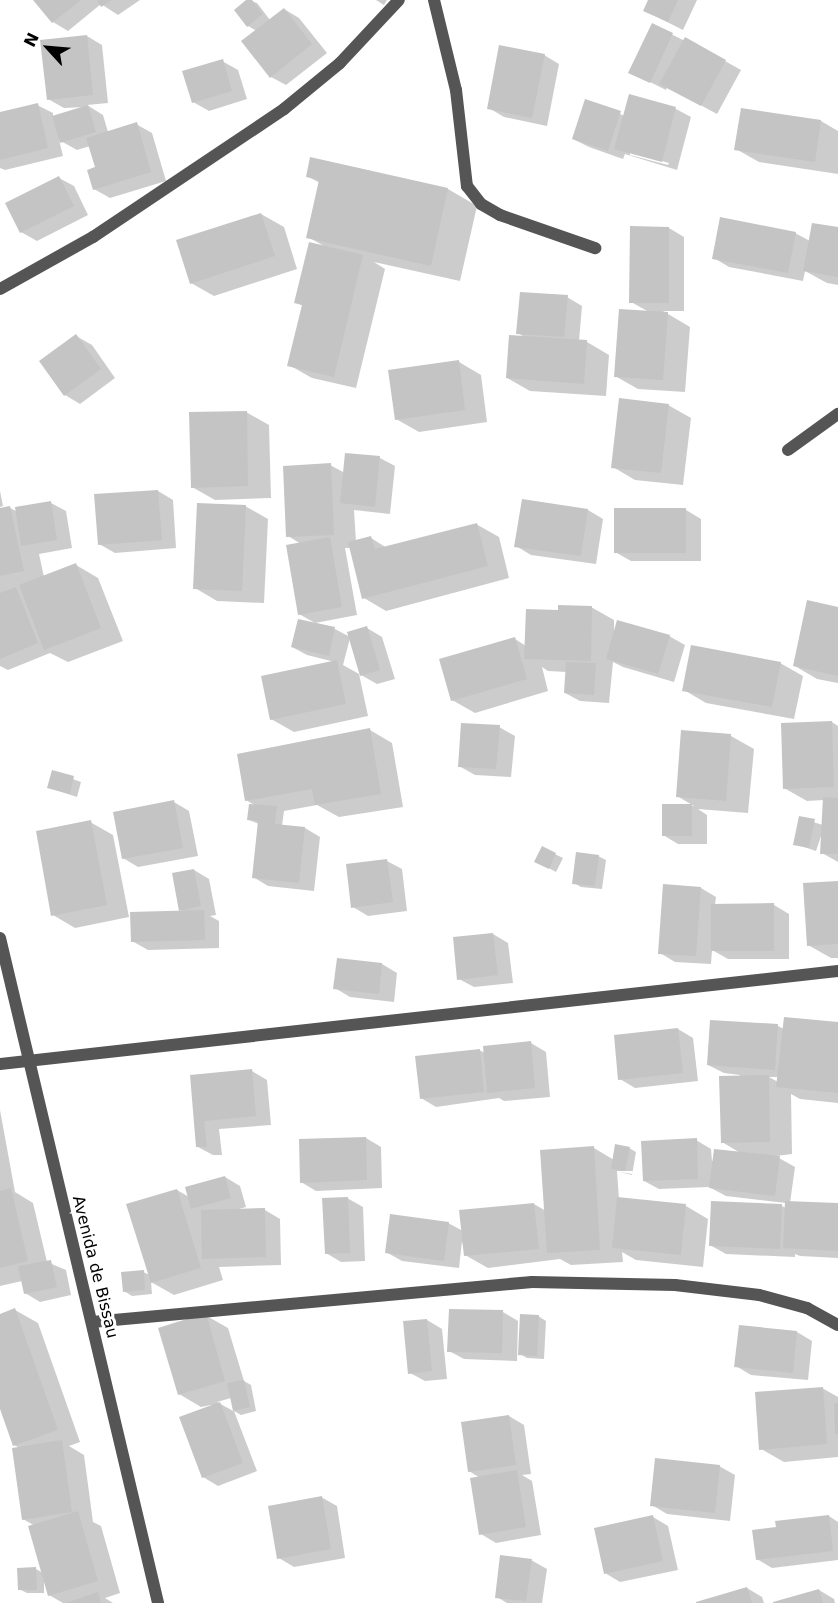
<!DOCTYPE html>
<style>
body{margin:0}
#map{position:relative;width:838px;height:1603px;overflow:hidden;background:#fff;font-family:"DejaVu Sans",sans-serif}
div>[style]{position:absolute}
.shadow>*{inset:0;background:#0003}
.building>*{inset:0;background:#c4c4c4}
.minor>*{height:12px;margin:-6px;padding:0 6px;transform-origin:6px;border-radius:6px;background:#555}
span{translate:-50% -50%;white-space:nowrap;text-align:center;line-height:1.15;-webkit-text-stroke:6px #fff;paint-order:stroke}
.street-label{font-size:16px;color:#000}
.north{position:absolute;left:18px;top:18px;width:60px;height:60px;-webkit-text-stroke:4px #fff;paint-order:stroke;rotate:296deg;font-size:16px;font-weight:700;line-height:24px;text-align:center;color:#000}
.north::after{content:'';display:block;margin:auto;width:21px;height:27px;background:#000;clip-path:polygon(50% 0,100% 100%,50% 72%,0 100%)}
</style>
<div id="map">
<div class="shadow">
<i style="clip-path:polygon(35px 0,140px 0,118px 15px,101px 4px,68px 31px,53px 22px)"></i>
<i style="clip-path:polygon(249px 0,257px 3px,270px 20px,284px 9px,299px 18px,327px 53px,286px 85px,271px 77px,257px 31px,248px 26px)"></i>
<i style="clip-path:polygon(376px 0,387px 0,384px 5px)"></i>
<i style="clip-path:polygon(650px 0,697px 0,683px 30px,645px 11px)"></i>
<i style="clip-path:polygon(653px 25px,685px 41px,686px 39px,741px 70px,717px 114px,667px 87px,666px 90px,630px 72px)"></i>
<i style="clip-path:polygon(87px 36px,102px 45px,108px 103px,87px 105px,103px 115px,108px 132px,136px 124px,152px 133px,166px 181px,110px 198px,94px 189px,97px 168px,90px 146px,77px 150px,59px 140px,63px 156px,5px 170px,0 168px,0 114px,37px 105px,53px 113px,53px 117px,84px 107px,64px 108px,48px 99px)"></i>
<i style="clip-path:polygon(544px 55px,559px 64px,547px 126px,504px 117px,489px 108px)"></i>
<i style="clip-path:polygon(222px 61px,238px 70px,247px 99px,209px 111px,193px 102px)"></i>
<i style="clip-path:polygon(evenodd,630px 96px,676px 109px,691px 117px,677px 170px,625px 154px,623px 159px,589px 147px,573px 139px,586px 101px,625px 116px,630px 96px,630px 152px,669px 163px,668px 165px,630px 155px,630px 152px)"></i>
<i style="clip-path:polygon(821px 121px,838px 131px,838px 174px,759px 162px,736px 149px)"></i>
<i style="clip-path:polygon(311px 159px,448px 189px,477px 206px,460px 281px,374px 262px,385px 269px,356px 388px,312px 378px,289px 365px,303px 306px,296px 302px,324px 246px,308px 237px,320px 183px,307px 176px)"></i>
<i style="clip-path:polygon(59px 178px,74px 186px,88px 215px,37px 241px,21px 232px)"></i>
<i style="clip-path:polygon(261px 214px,284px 227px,297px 269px,214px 296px,191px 283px)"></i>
<i style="clip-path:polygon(631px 228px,669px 228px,684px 237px,684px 311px,663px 311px,690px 327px,685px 392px,638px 389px,615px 376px,649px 312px,631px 302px)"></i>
<i style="clip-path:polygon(838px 229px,838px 285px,827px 283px,805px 271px,803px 281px,729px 267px,714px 258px,795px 233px,810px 241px)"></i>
<i style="clip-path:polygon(567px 297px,582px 306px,579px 341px,587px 342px,609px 355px,606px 396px,530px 391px,507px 378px,526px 338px,518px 333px)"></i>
<i style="clip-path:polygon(76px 336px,92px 345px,115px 378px,80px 404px,65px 395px)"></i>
<i style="clip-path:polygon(459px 362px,481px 375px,487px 422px,419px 432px,396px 419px)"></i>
<i style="clip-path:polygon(668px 405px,691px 418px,683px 485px,635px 480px,613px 467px)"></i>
<i style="clip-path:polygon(246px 412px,269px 425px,271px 498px,215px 500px,192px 487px)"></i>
<i style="clip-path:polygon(380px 458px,395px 466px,390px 514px,354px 510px,356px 542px,371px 538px,387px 548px,476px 524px,499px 537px,509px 578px,386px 611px,364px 598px,351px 548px,345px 548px,357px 615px,315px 623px,299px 614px,301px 544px,288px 536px,330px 465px,345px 473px)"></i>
<i style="clip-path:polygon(0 491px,3px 506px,0 507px)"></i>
<i style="clip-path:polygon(158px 491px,173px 500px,176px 548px,115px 553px,99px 544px)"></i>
<i style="clip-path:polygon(51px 503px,66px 511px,72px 548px,39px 554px,44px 577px,76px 565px,98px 578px,123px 641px,68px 662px,50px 653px,8px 670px,0 666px,0 510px,10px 508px,18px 512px)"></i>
<i style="clip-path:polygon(245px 506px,268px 519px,264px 603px,217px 601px,195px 588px)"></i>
<i style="clip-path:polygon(588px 510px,603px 519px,596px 564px,531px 555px,516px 546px)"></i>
<i style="clip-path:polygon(686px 510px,701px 519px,701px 561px,631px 561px,615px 552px)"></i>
<i style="clip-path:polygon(591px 607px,614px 620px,614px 633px,669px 636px,685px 645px,674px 682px,623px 667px,613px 662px,609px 703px,580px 701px,565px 693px,567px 672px,548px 671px,542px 667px,548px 691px,475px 713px,452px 700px,515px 639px,526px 646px,559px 612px)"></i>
<i style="clip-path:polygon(838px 608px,838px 683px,817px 679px,795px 666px)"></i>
<i style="clip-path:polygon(367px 628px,382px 637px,395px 679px,377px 684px,361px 675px,350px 638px,343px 665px,359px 674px,368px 716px,294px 732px,271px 719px,335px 662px,307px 655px,292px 647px,335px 629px,350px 637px)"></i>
<i style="clip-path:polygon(780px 663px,803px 676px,794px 719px,706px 703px,684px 690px)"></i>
<i style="clip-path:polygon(832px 722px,838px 726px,838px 862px,822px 853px,823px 830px,816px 851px,795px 844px,800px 818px,823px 825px,824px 800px,807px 801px,784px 788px,782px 724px)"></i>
<i style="clip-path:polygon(499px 727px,515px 736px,511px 777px,475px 775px,459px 766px)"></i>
<i style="clip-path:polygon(370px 730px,392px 743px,403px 807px,339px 817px,317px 805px,284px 811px,282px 826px,305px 828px,320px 837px,314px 891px,268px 886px,253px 877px,259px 824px,249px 820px,256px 806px,246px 800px)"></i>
<i style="clip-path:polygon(683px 731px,731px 736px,754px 749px,748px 813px,698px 809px,707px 815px,707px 844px,678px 844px,663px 835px,663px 805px,694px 806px,677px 796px)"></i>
<i style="clip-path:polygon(53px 772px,81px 782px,77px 797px,49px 788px)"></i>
<i style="clip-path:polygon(174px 802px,189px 811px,198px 856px,138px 867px,123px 858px)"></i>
<i style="clip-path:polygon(90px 822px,113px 835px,129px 917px,75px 928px,53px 915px)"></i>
<i style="clip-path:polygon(542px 848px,563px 858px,556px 872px,543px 865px)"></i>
<i style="clip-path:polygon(598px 856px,606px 860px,602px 889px,581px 887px,574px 883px)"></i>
<i style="clip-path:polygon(387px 861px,402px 869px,407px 911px,368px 916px,353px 907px)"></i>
<i style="clip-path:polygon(194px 870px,209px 879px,216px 915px,210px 916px,219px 921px,219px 948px,148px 950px,132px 941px,185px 912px,180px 910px)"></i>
<i style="clip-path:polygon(838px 882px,838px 958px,831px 958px,808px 945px)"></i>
<i style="clip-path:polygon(701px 888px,716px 897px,715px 905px,774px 905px,789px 914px,789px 959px,728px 959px,712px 950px,711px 964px,675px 962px,660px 953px)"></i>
<i style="clip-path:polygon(493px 934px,508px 943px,513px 983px,474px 987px,459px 979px)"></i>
<i style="clip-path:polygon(338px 960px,382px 964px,397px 973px,394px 1002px,350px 997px,335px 988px)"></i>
<i style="clip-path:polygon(evenodd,712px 1021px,778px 1026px,784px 1029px,838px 1024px,838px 1103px,800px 1099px,791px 1094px,792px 1154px,768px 1157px,779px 1158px,795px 1167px,790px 1203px,838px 1205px,838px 1258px,800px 1256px,795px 1254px,795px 1257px,726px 1254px,710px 1245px,782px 1206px,786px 1208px,786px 1203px,726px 1196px,709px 1187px,659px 1189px,644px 1181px,696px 1140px,711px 1149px,712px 1161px,742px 1154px,722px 1142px,740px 1075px,724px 1073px,708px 1065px,712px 1021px,769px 1077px,779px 1077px,778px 1082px,769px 1077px)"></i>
<i style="clip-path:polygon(678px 1029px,693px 1038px,698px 1081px,635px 1088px,620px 1079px)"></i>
<i style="clip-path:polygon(531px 1043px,546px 1052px,550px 1097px,504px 1101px,499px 1098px,436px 1107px,421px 1098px,479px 1050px,485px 1053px)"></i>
<i style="clip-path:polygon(252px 1071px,267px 1080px,271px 1125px,219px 1129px,222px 1155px,213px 1155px,198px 1147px,192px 1076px)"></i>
<i style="clip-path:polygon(0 1110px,15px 1192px,33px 1203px,47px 1262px,66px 1270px,71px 1295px,40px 1302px,25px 1293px,22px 1281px,0 1286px)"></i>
<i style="clip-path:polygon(366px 1138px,381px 1147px,382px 1188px,316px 1191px,301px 1182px)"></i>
<i style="clip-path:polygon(594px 1148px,614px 1160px,629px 1148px,636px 1152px,632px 1175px,619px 1172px,632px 1174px,633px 1171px,617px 1171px,619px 1199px,686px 1206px,708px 1219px,703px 1267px,636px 1260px,622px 1252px,623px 1262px,571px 1265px,560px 1259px,488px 1268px,465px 1255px,462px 1241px,459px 1268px,402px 1261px,386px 1252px,448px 1223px,463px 1231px,534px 1204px,546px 1211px)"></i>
<i style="clip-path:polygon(225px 1177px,240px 1186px,246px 1207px,235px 1210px,265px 1210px,280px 1219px,281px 1265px,219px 1267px,223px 1280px,174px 1295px,151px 1282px,152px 1294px,132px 1296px,124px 1291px,143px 1272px,150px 1275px,177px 1190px,189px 1197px)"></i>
<i style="clip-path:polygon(347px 1198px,363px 1207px,365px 1261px,341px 1262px,326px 1253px)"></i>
<i style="clip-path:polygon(15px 1310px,38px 1323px,80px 1442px,69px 1446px,84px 1455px,93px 1522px,101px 1526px,120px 1593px,105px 1598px,113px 1603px,63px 1603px,49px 1595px,44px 1580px,44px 1593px,27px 1593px,19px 1589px,36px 1569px,43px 1573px,35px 1526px,23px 1519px,20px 1448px,14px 1445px,0 1405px,0 1315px)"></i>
<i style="clip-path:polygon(503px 1312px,518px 1321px,517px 1361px,464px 1359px,449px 1351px)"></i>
<i style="clip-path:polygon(evenodd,205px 1315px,228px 1328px,244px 1381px,251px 1385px,256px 1411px,241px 1415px,234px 1411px,257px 1471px,218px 1486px,203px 1477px,211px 1405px,201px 1407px,179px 1394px,205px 1315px,231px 1398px,235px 1412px,217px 1402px,231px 1398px)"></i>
<i style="clip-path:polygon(538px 1316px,546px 1321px,544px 1359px,527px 1358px,520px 1354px)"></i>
<i style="clip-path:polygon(427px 1320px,442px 1329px,447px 1379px,425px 1381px,410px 1373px)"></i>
<i style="clip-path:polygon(797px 1332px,812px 1341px,808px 1380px,751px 1375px,736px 1366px)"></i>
<i style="clip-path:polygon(822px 1388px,838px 1397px,838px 1457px,784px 1462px,761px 1449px)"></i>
<i style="clip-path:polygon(509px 1416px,524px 1425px,531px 1474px,522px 1475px,532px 1481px,541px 1535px,496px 1543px,481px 1534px,480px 1478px,469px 1471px)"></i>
<i style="clip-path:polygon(719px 1466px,735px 1475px,730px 1521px,667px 1514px,652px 1505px)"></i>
<i style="clip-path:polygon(321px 1497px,337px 1506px,345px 1558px,294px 1567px,279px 1558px)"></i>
<i style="clip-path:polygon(829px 1516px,838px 1522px,838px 1560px,772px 1568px,757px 1559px,778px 1528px)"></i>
<i style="clip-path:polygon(653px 1517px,668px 1526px,678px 1570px,620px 1582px,605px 1573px)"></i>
<i style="clip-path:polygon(531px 1560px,547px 1569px,542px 1603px,507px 1603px,497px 1597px)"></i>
<i style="clip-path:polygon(747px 1588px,762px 1597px,764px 1603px,700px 1603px)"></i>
<i style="clip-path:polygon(819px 1590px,834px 1599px,835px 1603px,777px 1603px)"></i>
</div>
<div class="building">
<i style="clip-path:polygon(33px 0,81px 0,52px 23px)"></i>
<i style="clip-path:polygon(97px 0,112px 0,101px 7px)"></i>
<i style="clip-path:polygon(246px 0,252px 0,263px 14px,247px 27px,234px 10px)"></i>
<i style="clip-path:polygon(648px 0,678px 0,668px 22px,643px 11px)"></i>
<i style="clip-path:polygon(284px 8px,312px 44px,270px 78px,241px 41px)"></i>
<i style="clip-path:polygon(652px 23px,673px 33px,650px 83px,628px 73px)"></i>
<i style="clip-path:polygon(87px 35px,93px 95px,47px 100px,40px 40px)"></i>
<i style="clip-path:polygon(685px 37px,726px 60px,701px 106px,659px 84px)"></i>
<i style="clip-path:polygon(499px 45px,545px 54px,532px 118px,487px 109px)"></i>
<i style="clip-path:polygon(223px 59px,232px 91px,192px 103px,182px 71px)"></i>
<i style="clip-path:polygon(629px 94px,676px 107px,662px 162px,614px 149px)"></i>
<i style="clip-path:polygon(585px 99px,621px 111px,608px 151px,572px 139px)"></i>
<i style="clip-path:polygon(38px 103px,48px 148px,0 160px,0 112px)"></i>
<i style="clip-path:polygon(88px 105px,96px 132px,60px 143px,52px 116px)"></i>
<i style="clip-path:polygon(741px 108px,821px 120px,815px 162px,734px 150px)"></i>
<i style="clip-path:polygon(137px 122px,151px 172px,93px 190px,87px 170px,95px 167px,86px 138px)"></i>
<i style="clip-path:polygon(310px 157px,448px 188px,431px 266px,306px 238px,319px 180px,306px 177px)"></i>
<i style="clip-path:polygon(59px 176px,74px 206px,20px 233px,5px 203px)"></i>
<i style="clip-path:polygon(261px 213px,275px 256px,190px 284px,176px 240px)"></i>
<i style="clip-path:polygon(720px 217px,796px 232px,788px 273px,712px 259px)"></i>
<i style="clip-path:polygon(812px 223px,838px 227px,838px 277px,803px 271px)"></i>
<i style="clip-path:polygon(630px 226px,669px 227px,669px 303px,629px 303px)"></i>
<i style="clip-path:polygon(309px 242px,363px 255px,334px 377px,287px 366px,302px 305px,294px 303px)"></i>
<i style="clip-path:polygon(520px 292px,568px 295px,564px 337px,516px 334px)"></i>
<i style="clip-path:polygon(619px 309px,668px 312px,663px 380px,614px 377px)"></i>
<i style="clip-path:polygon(76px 334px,101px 369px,64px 396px,39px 361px)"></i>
<i style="clip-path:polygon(509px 335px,587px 340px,584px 384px,506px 378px)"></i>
<i style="clip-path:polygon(459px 360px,465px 410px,395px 420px,388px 370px)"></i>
<i style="clip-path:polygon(619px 398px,669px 404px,661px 473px,611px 468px)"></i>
<i style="clip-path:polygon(247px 411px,248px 486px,191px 488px,189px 412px)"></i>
<i style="clip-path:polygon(345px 453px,380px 456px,375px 507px,340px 503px)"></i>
<i style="clip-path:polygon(331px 463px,334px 535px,286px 537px,283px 466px)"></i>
<i style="clip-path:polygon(158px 490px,162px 540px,98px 545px,94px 494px)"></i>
<i style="clip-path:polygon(522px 499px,588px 509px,581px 556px,514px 547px)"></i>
<i style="clip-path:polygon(51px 501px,57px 540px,21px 546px,15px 507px)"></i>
<i style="clip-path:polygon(197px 503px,246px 505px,242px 591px,193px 589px)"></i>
<i style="clip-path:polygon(10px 506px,24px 571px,0 576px,0 508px)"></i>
<i style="clip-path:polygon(614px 508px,686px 508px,686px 553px,614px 553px)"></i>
<i style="clip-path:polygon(477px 523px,488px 566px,362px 599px,348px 542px,371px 536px,375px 549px)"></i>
<i style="clip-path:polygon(330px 537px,342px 607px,298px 615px,286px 545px)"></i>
<i style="clip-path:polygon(76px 563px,101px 628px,44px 650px,19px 585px)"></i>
<i style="clip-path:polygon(16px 587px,38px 643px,0 659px,0 593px)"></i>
<i style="clip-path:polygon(807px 600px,838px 607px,838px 676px,793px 666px)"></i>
<i style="clip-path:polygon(558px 605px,592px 606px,591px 661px,524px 659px,526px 609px,558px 610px)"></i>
<i style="clip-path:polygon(298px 619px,335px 627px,329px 656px,291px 647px)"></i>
<i style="clip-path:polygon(617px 620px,670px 635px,658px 674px,606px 659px)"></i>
<i style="clip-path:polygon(367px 626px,380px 670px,360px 676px,347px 632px)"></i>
<i style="clip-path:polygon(515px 637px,527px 679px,451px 701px,439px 659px)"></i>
<i style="clip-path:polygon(691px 645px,781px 662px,772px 707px,682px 691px)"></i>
<i style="clip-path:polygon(337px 660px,346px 704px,270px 720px,261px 676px)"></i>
<i style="clip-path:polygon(566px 662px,596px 663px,594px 695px,564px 693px)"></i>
<i style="clip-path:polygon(832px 721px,834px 787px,783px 789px,781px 723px)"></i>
<i style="clip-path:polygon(461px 723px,500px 725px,496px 769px,458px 767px)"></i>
<i style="clip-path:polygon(370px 728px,381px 794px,315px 805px,312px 789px,245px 801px,237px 754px)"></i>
<i style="clip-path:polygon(681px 730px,731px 734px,726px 801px,676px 797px)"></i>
<i style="clip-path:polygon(52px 770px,74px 776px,70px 794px,47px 788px)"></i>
<i style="clip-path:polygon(823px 797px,838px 798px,838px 854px,820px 854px)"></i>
<i style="clip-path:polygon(174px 800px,183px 848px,122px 859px,113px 812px)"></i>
<i style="clip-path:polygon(249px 804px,277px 806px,275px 824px,305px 827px,299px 883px,252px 878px,258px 821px,247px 820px)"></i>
<i style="clip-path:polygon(662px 804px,692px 804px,692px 836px,662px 836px)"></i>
<i style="clip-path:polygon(799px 816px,815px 819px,809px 848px,793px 845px)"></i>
<i style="clip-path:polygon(91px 820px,107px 905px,51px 916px,36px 831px)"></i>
<i style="clip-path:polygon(542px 846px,556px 853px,549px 869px,534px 862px)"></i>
<i style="clip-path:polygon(576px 852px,599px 855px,595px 886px,572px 884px)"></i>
<i style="clip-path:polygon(387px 859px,393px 902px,351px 908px,346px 864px)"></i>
<i style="clip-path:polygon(194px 869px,201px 906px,179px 911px,172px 873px)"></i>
<i style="clip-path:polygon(838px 881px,838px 944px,807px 946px,803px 883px)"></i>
<i style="clip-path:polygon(663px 884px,701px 887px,696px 956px,658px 954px)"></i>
<i style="clip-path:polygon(774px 903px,774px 951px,711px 951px,711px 904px)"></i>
<i style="clip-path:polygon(204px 910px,205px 940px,131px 942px,130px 912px)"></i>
<i style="clip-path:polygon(493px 933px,498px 975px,457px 980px,453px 937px)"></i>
<i style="clip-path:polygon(337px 958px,382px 963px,379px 994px,333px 989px)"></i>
<i style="clip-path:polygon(784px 1017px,838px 1022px,838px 1093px,776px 1087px)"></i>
<i style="clip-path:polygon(710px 1020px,778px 1024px,775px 1070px,707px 1065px)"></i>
<i style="clip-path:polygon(678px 1028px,683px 1073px,618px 1080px,614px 1035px)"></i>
<i style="clip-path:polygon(531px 1041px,535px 1088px,487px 1093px,483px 1046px)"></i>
<i style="clip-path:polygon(480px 1049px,484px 1092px,420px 1099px,415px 1056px)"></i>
<i style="clip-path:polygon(252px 1069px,256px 1116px,204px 1121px,207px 1147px,196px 1147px,190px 1075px)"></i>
<i style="clip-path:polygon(769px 1075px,770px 1142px,721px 1143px,719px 1076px)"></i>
<i style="clip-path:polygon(366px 1137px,367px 1180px,300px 1183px,299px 1139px)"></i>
<i style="clip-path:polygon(697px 1138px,698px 1179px,643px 1181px,641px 1141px)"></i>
<i style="clip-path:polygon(615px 1144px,630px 1147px,625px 1171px,611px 1169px)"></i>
<i style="clip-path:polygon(594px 1146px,600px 1250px,547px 1253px,540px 1150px)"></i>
<i style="clip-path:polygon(714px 1149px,780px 1156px,775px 1196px,709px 1188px)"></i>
<i style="clip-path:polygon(225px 1176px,231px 1198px,191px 1209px,185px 1187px)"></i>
<i style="clip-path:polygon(11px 1188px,28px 1261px,0 1268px,0 1191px)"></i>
<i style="clip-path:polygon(177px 1189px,201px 1268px,151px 1283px,126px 1204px)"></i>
<i style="clip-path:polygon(348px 1197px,350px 1253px,325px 1254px,322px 1198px)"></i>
<i style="clip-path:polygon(617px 1197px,686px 1204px,681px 1255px,612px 1248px)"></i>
<i style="clip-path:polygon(711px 1201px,782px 1204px,780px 1249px,709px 1246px)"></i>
<i style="clip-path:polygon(785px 1201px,838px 1203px,838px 1251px,783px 1248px)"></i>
<i style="clip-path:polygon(534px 1203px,539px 1249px,464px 1256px,459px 1210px)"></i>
<i style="clip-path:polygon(265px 1208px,266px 1257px,202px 1259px,201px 1210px)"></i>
<i style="clip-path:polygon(390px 1214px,449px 1222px,444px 1261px,385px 1253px)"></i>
<i style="clip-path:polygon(51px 1260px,57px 1287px,24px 1294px,18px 1266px)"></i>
<i style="clip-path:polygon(144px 1270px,145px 1290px,123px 1292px,121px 1272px)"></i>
<i style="clip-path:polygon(15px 1308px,58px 1430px,13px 1446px,0 1409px,0 1314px)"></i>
<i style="clip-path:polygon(449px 1309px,503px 1310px,502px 1353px,447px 1352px)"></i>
<i style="clip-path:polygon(206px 1313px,225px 1381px,178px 1395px,158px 1328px)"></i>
<i style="clip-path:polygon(520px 1314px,539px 1315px,537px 1356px,518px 1355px)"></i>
<i style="clip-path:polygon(427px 1319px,432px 1371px,408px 1374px,403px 1321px)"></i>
<i style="clip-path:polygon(739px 1325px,797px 1331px,793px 1373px,734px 1367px)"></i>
<i style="clip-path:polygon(244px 1380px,250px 1407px,233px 1411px,227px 1383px)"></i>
<i style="clip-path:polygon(823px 1387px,827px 1444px,759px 1450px,755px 1392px)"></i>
<i style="clip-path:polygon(220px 1402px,243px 1463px,202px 1478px,179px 1417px)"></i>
<i style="clip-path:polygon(838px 1403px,838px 1434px,835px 1434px,834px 1404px)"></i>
<i style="clip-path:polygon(509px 1415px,516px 1465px,468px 1472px,461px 1422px)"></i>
<i style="clip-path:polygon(62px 1440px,72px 1512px,22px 1520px,12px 1448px)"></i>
<i style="clip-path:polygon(655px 1458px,720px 1465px,715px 1513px,650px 1506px)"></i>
<i style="clip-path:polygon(517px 1470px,526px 1527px,479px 1535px,470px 1478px)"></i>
<i style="clip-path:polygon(322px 1496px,331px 1549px,277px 1559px,268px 1506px)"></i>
<i style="clip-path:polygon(78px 1511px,98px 1581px,48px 1596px,28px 1526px)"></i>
<i style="clip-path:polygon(653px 1515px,663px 1561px,604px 1574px,594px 1528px)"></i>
<i style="clip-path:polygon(829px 1515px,833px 1551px,756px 1560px,752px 1530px,776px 1527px,775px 1521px)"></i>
<i style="clip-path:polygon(500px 1555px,532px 1559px,526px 1601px,495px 1598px)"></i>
<i style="clip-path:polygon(36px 1567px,37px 1590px,18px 1590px,17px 1568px)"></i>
<i style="clip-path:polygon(747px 1587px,752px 1603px,696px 1603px,696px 1602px)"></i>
<i style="clip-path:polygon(819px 1589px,823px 1603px,773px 1603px,773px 1602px)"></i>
<i style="clip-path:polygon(98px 1592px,101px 1603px,66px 1603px)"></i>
</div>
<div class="minor">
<i style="left:434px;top:0;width:93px;rotate:76.3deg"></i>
<i style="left:456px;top:90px;width:97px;rotate:83.5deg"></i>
<i style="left:467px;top:186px;width:23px;rotate:52deg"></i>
<i style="left:481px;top:204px;width:22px;rotate:30deg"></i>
<i style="left:500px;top:215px;width:101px;rotate:19.2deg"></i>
<i style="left:0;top:289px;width:107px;rotate:-29.2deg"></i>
<i style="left:93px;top:237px;width:230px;rotate:-33.8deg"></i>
<i style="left:284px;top:109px;width:72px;rotate:-39.4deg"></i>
<i style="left:340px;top:63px;width:86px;rotate:-46.9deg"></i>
<i style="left:788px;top:450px;width:62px;rotate:-35.8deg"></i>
<i style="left:0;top:938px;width:684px;rotate:76.63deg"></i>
<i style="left:0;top:1064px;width:843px;rotate:-6.33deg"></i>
<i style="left:92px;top:1322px;width:442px;rotate:-5.2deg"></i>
<i style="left:532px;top:1282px;width:143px;rotate:1.2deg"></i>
<i style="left:675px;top:1285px;width:85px;rotate:6.8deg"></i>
<i style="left:759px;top:1295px;width:50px;rotate:15.2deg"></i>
<i style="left:807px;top:1308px;width:35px;rotate:29deg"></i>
</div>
<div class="street-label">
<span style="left:95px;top:1267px;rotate:76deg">Avenida de Bissau</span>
</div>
<div class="north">N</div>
</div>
